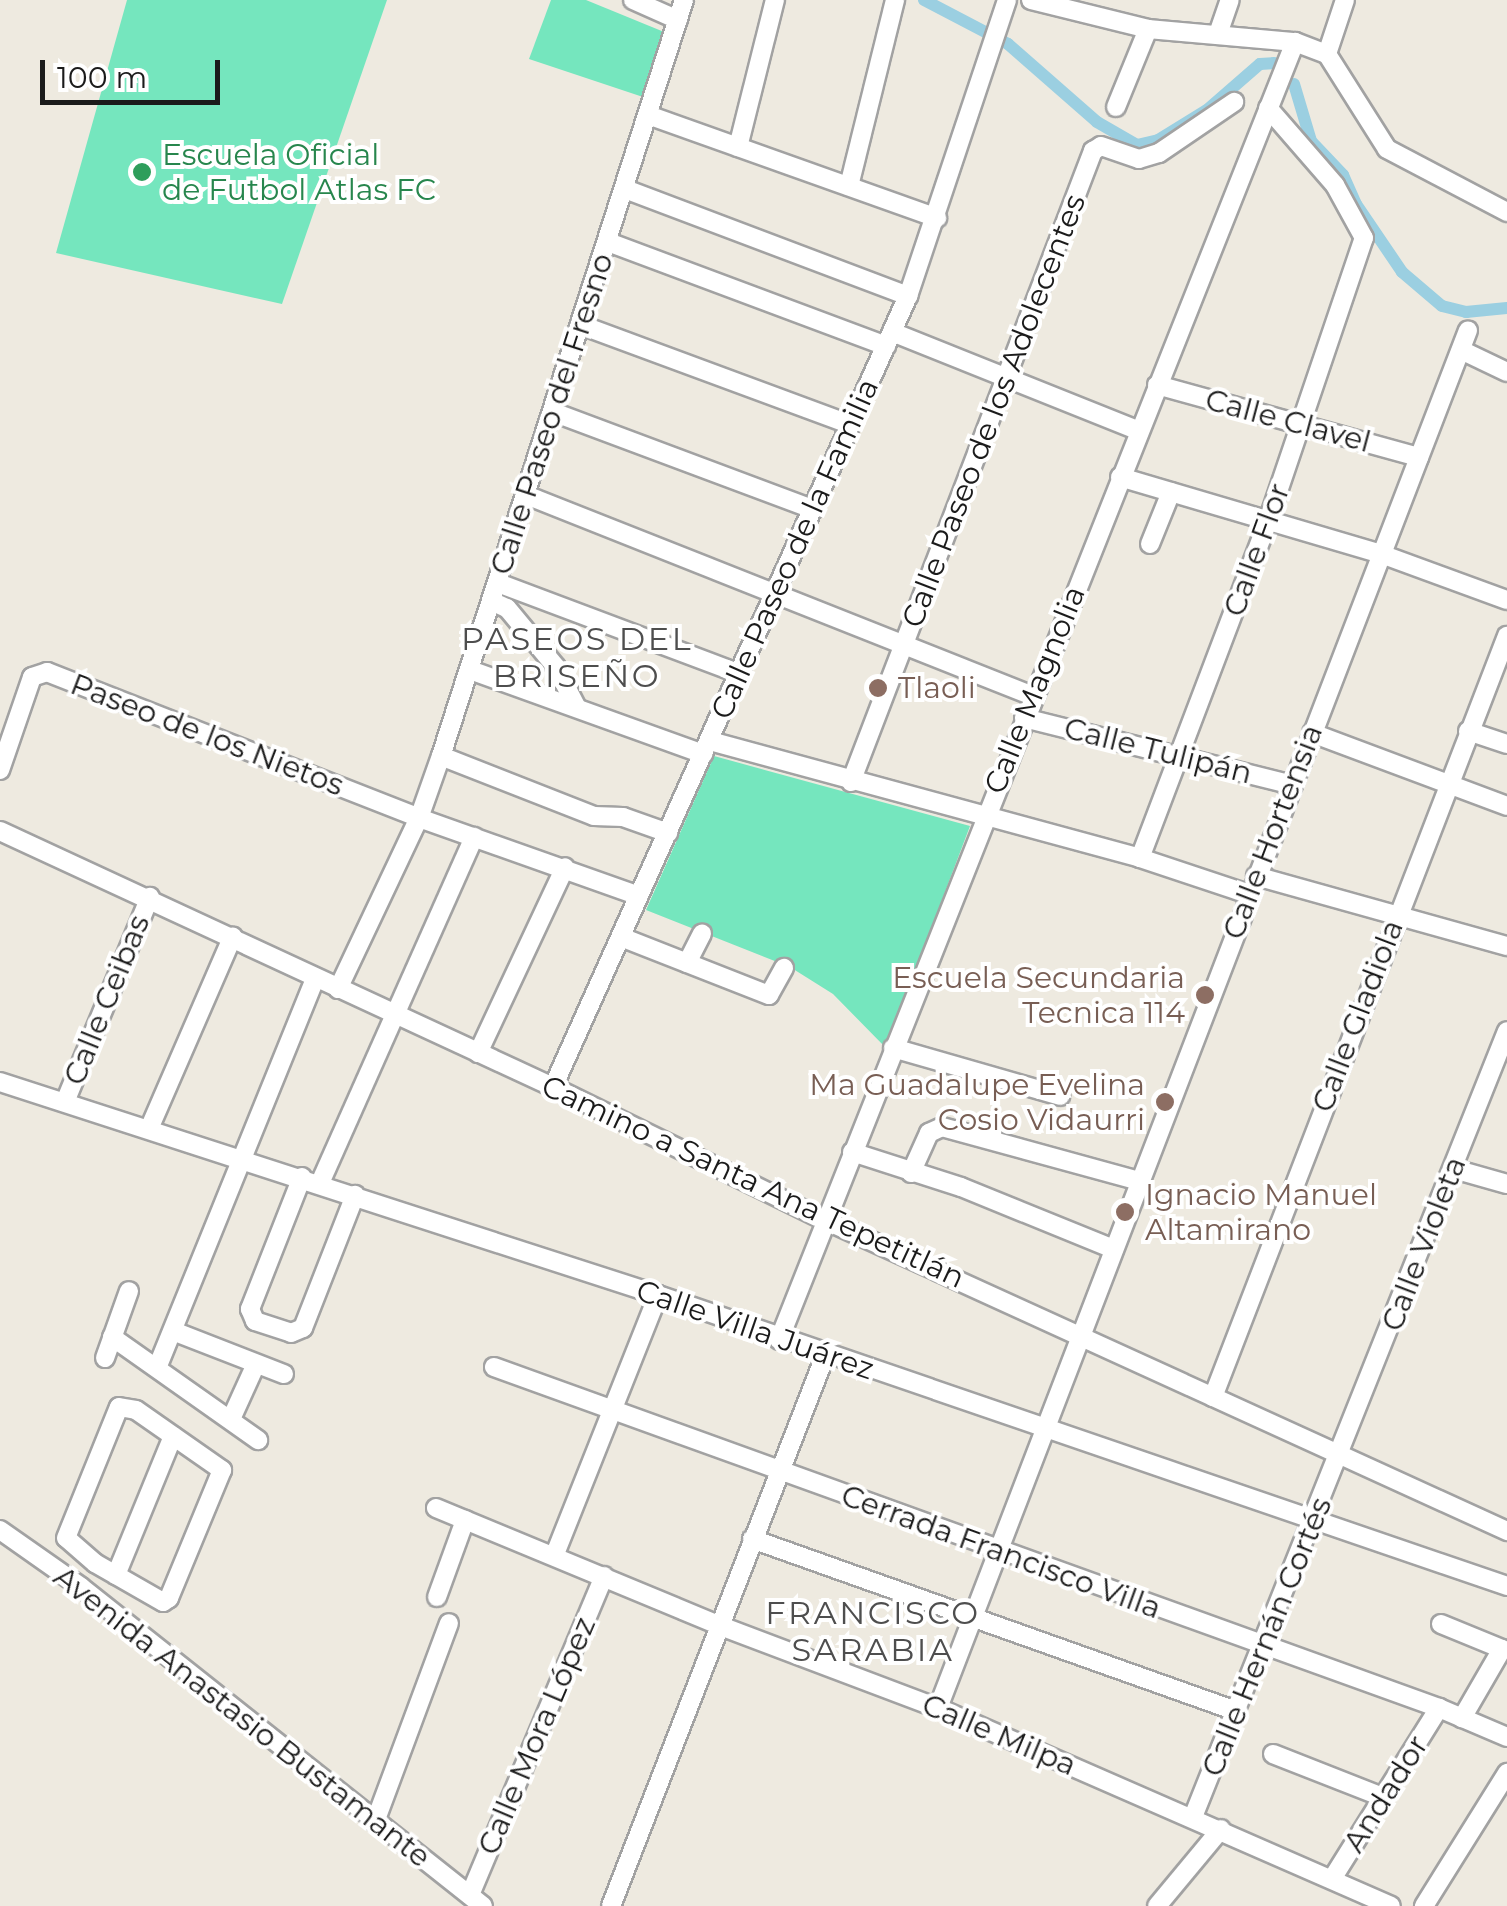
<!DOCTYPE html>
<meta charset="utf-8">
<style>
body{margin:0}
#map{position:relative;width:1507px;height:1906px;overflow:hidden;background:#eeeae0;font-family:Montserrat,sans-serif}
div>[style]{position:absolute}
.pitch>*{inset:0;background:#75e6be}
.canal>*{height:12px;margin:-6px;padding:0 6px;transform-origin:6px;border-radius:6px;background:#9bcfe1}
.roads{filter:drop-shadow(2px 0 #a2a2a2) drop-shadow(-2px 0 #a2a2a2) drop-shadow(0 2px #a2a2a2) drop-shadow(0 -2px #a2a2a2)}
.minor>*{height:18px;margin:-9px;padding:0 9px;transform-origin:9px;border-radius:9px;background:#fff}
.dots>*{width:28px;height:28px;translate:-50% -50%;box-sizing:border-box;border:5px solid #fff;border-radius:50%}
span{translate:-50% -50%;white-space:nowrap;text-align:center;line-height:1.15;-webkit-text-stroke:8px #fff;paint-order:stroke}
.leisure-label{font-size:30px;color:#27864d}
.left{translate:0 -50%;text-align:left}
.street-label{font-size:30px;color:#1b1b1b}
.education-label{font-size:30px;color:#785e54}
.right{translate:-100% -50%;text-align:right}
.neighbourhood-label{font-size:32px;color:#4e4e4e;letter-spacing:2.5px}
.scale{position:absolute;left:40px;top:60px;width:180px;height:45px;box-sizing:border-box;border:5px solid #1b1b1b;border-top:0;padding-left:12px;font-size:30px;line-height:35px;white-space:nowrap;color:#1b1b1b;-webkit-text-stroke:8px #fff;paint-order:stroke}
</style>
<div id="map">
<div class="pitch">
<i style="clip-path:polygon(127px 0,387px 0,282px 304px,56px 253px)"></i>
<i style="clip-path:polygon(551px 0,586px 0,669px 34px,649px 99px,529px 59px)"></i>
<i style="clip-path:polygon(714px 756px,970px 826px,886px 1048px,833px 994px,790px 967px,646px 910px)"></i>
</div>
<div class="canal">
<i style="left:924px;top:0;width:95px;rotate:27.6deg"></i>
<i style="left:1008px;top:44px;width:118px;rotate:41.2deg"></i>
<i style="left:1097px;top:122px;width:46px;rotate:29.9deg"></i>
<i style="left:1137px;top:145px;width:22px;rotate:-13deg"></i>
<i style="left:1158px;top:140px;width:57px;rotate:-31.5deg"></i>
<i style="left:1207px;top:110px;width:70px;rotate:-41deg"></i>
<i style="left:1260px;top:64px;width:14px;rotate:-4deg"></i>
<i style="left:1294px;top:84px;width:59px;rotate:73.4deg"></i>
<i style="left:1311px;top:141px;width:47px;rotate:46.7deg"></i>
<i style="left:1343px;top:175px;width:32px;rotate:66deg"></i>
<i style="left:1356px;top:204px;width:82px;rotate:55.9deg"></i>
<i style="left:1402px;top:272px;width:52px;rotate:40.4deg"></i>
<i style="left:1442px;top:306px;width:25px;rotate:14deg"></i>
<i style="left:1466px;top:312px;width:41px;rotate:-5.6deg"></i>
</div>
<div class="roads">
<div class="minor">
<i style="left:633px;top:0;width:49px;rotate:24deg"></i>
<i style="left:1031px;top:0;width:121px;rotate:13.9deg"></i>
<i style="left:1148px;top:29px;width:148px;rotate:5.1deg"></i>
<i style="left:1295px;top:42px;width:34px;rotate:21deg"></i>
<i style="left:1218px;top:34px;width:36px;rotate:-71deg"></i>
<i style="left:1327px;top:54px;width:112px;rotate:57.7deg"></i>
<i style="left:1387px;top:149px;width:136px;rotate:27.7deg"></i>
<i style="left:1327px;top:54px;width:57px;rotate:-71.6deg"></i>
<i style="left:1116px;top:107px;width:84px;rotate:-67.7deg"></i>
<i style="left:648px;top:115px;width:307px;rotate:19.6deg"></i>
<i style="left:738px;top:147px;width:152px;rotate:-75.9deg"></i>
<i style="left:849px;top:186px;width:192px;rotate:-76.1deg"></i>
<i style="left:625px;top:189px;width:303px;rotate:20.7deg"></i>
<i style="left:608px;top:242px;width:297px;rotate:20.5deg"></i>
<i style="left:581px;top:325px;width:288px;rotate:20.3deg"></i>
<i style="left:892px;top:332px;width:266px;rotate:21.8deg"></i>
<i style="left:1461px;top:350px;width:51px;rotate:25.6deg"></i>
<i style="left:1157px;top:385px;width:272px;rotate:15.4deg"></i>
<i style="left:553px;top:412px;width:278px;rotate:20.5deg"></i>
<i style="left:1120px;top:477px;width:272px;rotate:16.4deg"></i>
<i style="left:1381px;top:554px;width:134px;rotate:20.1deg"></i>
<i style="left:526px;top:495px;width:545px;rotate:21.63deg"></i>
<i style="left:1150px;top:544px;width:56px;rotate:-68deg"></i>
<i style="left:498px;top:583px;width:259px;rotate:20.6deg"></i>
<i style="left:491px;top:601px;width:17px;rotate:24deg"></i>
<i style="left:507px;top:608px;width:77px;rotate:50.3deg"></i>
<i style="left:556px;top:667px;width:44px;rotate:62.9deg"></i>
<i style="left:470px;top:670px;width:248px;rotate:19.8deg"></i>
<i style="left:1024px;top:718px;width:276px;rotate:14deg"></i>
<i style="left:1468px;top:731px;width:41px;rotate:18.4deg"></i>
<i style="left:1312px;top:733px;width:208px;rotate:20.5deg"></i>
<i style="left:710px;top:741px;width:446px;rotate:15.2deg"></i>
<i style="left:1140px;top:858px;width:114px;rotate:18.4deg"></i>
<i style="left:441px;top:756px;width:164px;rotate:21.4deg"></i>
<i style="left:594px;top:816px;width:29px;rotate:2deg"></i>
<i style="left:623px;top:817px;width:48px;rotate:19.6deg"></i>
<i style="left:0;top:770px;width:98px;rotate:-71deg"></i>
<i style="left:32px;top:677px;width:16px;rotate:-18deg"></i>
<i style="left:47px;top:672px;width:400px;rotate:21.4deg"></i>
<i style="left:419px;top:818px;width:233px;rotate:19.5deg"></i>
<i style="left:851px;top:782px;width:676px;rotate:-69.02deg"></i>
<i style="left:1093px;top:151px;width:9px;rotate:-32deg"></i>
<i style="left:1101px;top:146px;width:40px;rotate:18.9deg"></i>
<i style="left:1139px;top:159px;width:21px;rotate:-17deg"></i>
<i style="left:1159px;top:153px;width:91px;rotate:-34.2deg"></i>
<i style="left:0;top:831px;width:609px;rotate:24.84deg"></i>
<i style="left:553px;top:1087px;width:303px;rotate:26.1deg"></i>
<i style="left:825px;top:1220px;width:750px;rotate:24.51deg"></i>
<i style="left:1140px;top:858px;width:360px;rotate:-69.2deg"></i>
<i style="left:1268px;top:521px;width:299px;rotate:-71.3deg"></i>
<i style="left:1364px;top:238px;width:60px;rotate:-118.7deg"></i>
<i style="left:1335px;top:185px;width:102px;rotate:-131deg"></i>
<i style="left:1256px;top:876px;width:261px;rotate:15.6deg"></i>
<i style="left:621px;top:937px;width:159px;rotate:21.4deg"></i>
<i style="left:769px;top:995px;width:31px;rotate:-61deg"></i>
<i style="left:687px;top:963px;width:33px;rotate:-63deg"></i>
<i style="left:338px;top:989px;width:189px;rotate:-64.7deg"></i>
<i style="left:419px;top:818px;width:66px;rotate:-70.5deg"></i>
<i style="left:441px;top:756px;width:794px;rotate:-72.18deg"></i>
<i style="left:893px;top:1048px;width:174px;rotate:16deg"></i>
<i style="left:478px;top:1053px;width:205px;rotate:-64.9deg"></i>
<i style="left:0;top:1082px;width:692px;rotate:17.94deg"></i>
<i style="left:658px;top:1295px;width:897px;rotate:18.92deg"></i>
<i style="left:553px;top:1087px;width:867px;rotate:-65.83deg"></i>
<i style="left:908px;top:296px;width:312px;rotate:-71.5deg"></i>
<i style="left:65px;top:1102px;width:222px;rotate:-67.5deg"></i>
<i style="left:149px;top:1129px;width:210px;rotate:-66.5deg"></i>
<i style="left:852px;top:1152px;width:114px;rotate:17.8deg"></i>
<i style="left:961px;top:1187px;width:165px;rotate:22.1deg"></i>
<i style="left:1454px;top:1169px;width:55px;rotate:15.8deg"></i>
<i style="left:911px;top:1173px;width:44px;rotate:-65.8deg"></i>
<i style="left:929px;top:1133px;width:14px;rotate:-25deg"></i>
<i style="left:942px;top:1127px;width:205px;rotate:15.3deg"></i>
<i style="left:302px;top:1177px;width:142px;rotate:111.5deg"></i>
<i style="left:250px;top:1309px;width:13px;rotate:67deg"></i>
<i style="left:255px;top:1321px;width:38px;rotate:18deg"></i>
<i style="left:291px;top:1333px;width:13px;rotate:-23deg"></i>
<i style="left:303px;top:1328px;width:143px;rotate:-68.6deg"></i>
<i style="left:320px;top:1183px;width:379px;rotate:-66deg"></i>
<i style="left:173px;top:1331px;width:119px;rotate:21.2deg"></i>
<i style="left:112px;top:1337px;width:179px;rotate:35.2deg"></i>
<i style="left:779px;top:1340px;width:1397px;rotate:-68.32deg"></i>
<i style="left:105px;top:1358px;width:71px;rotate:-70.3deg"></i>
<i style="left:494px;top:1367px;width:1005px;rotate:19.84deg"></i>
<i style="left:1439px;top:1708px;width:74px;rotate:23.1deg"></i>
<i style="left:157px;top:1368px;width:421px;rotate:-67.9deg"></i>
<i style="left:1213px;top:1397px;width:816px;rotate:-68.88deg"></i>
<i style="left:119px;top:1407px;width:17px;rotate:10deg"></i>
<i style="left:136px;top:1410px;width:105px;rotate:34.9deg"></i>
<i style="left:222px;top:1470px;width:139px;rotate:112.5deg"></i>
<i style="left:169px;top:1598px;width:7px;rotate:146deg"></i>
<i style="left:163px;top:1602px;width:78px;rotate:-150.2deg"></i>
<i style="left:95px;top:1563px;width:38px;rotate:-139deg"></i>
<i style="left:66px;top:1538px;width:141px;rotate:-68deg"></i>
<i style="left:231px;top:1419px;width:60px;rotate:-65.6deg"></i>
<i style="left:436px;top:1508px;width:305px;rotate:22.5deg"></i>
<i style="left:718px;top:1625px;width:235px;rotate:20.7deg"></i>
<i style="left:938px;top:1708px;width:494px;rotate:23.6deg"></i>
<i style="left:0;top:1530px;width:99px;rotate:35.1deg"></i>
<i style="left:81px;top:1587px;width:513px;rotate:38.43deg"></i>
<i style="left:752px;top:1539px;width:514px;rotate:19.56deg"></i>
<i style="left:555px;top:1554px;width:279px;rotate:-68.3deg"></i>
<i style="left:116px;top:1575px;width:150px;rotate:-67.7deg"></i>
<i style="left:437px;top:1597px;width:82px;rotate:-70deg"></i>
<i style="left:1441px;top:1624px;width:66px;rotate:22.3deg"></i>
<i style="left:1502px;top:1649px;width:80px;rotate:120.1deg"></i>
<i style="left:938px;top:1708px;width:1476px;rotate:-68.96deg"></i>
<i style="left:1273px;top:1754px;width:118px;rotate:21.4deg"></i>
<i style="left:1193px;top:1817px;width:846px;rotate:-68.22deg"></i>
<i style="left:375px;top:1822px;width:212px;rotate:-69.6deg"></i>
<i style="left:1332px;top:1879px;width:202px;rotate:-58deg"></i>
<i style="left:470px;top:1895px;width:346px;rotate:-67.2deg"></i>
<i style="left:611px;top:1906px;width:590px;rotate:-68.74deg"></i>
<i style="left:1157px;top:1906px;width:100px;rotate:-50.3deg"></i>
<i style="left:1424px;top:1906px;width:157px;rotate:-58deg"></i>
</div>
</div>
<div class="dots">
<i style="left:142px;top:172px;background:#2e9e5b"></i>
<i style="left:878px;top:688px;background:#8d6e63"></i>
<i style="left:1205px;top:995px;background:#8d6e63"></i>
<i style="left:1165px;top:1102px;background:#8d6e63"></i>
<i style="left:1125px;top:1212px;background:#8d6e63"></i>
</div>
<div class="leisure-label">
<span class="left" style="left:162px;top:172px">Escuela Oficial<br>de Futbol Atlas FC</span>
</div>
<div class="street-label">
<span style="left:994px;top:411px;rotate:-69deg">Calle Paseo de los Adolecentes</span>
<span style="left:552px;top:414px;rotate:-72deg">Calle Paseo del Fresno</span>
<span style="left:1288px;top:421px;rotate:15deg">Calle Clavel</span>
<span style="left:795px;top:549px;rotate:-66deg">Calle Paseo de la Familia</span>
<span style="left:1257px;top:550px;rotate:-70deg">Calle Flor</span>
<span style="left:1035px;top:690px;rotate:-68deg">Calle Magnolia</span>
<span style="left:207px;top:735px;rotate:21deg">Paseo de los Nietos</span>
<span style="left:1158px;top:751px;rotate:14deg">Calle Tulipán</span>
<span style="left:1273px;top:832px;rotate:-69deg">Calle Hortensia</span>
<span style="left:107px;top:1000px;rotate:-68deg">Calle Ceibas</span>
<span style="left:1358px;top:1016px;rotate:-69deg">Calle Gladiola</span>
<span style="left:753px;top:1182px;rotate:25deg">Camino a Santa Ana Tepetitlán</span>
<span style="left:1424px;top:1244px;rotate:-69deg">Calle Violeta</span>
<span style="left:755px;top:1330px;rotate:19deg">Calle Villa Juárez</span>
<span style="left:1001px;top:1552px;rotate:20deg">Cerrada Francisco Villa</span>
<span style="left:1267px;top:1637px;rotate:-68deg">Calle Hernán Cortés</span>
<span style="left:242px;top:1717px;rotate:38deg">Avenida Anastasio Bustamante</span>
<span style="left:999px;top:1735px;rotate:23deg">Calle Milpa</span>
<span style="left:537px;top:1736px;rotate:-67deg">Calle Mora López</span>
<span style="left:1386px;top:1794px;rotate:-58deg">Andador</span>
</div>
<div class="education-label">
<span class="left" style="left:898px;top:688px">Tlaoli</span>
<span class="right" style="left:1185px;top:995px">Escuela Secundaria<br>Tecnica 114</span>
<span class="right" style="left:1145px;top:1102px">Ma Guadalupe Evelina<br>Cosio Vidaurri</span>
<span class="left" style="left:1145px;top:1212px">Ignacio Manuel<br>Altamirano</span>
</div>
<div class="neighbourhood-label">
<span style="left:577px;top:658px">PASEOS DEL<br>BRISEÑO</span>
<span style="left:873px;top:1632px">FRANCISCO<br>SARABIA</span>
</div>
<div class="scale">100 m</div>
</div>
